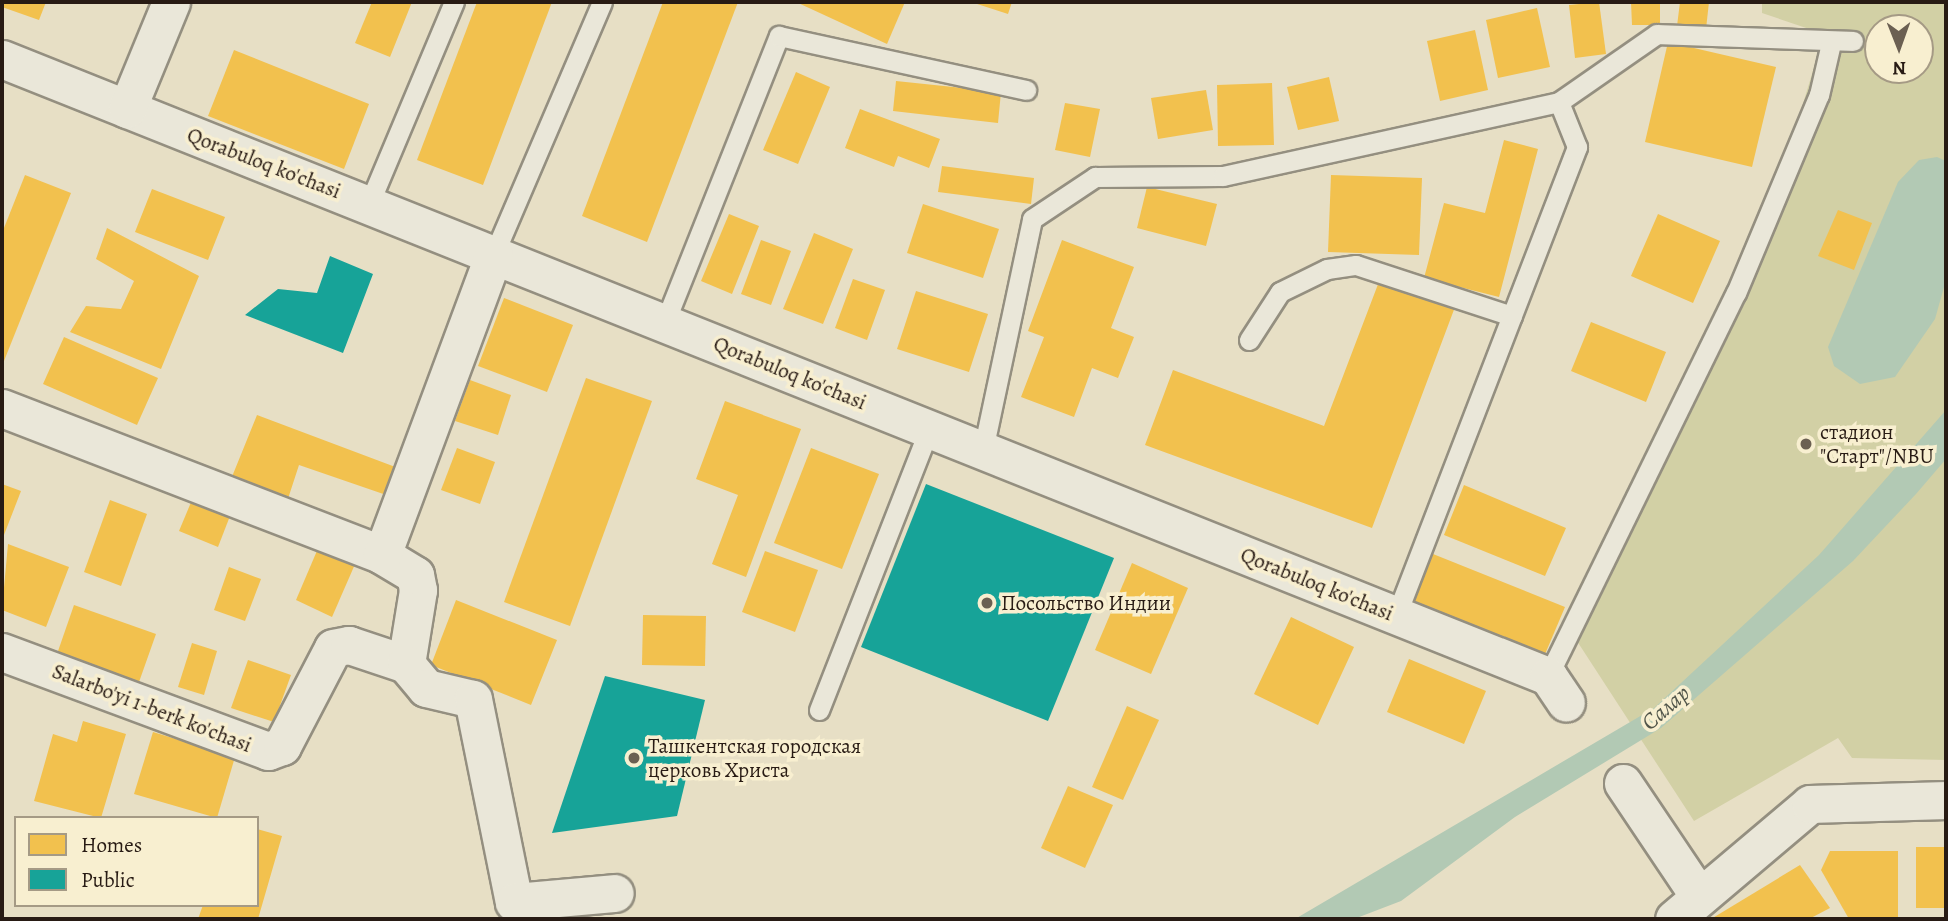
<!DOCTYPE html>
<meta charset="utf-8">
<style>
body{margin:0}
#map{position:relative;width:1948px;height:921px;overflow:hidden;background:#e7dfc5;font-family:Alegreya,serif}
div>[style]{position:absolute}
.green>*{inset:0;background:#d2d0a5}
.water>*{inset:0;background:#b2c9b4}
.homes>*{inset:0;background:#f2c14e}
.public>*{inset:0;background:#17a398}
.roads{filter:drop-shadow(2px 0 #948f80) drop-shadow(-2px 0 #948f80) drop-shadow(0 2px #948f80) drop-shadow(0 -2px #948f80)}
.lane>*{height:19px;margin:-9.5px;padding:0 9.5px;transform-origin:9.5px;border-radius:9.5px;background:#eae7d9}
.street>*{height:37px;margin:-18.5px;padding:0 18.5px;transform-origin:18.5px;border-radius:18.5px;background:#eae7d9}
.dots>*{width:19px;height:19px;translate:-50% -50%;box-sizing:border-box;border:4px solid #f8efd0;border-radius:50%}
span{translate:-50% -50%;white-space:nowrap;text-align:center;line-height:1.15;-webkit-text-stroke:7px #f8efd0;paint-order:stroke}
.street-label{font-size:21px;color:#281b14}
.poi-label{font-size:21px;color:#281b14}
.left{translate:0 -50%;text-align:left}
.water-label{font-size:23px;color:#51554a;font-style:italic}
.frame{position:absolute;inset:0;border:4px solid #281b14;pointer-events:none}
.legend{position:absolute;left:14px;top:816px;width:245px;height:91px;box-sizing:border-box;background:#f8efd0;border:2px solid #a59a85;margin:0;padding:9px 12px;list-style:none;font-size:21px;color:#281b14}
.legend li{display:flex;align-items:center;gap:14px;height:35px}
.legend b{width:35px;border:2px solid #a59a85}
.north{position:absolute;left:1864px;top:14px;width:70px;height:70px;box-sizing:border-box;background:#f8efd0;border:2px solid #a59a85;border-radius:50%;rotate:179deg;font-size:19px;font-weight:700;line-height:28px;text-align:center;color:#281b14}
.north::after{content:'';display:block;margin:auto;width:24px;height:32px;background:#6b6052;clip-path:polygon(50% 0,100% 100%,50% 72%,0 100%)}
</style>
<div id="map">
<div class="green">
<i style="clip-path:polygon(evenodd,1762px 2px,1946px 2px,1946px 760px,1852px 758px,1838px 738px,1694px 821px,1575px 638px,1759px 250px,1824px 34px,1762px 13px,1762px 2px,1878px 28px,1920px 28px,1920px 70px,1878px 70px,1878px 28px)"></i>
</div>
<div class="water">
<i style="clip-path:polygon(1937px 157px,1946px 161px,1946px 280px,1935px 319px,1895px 377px,1860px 384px,1834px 366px,1828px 347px,1898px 182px,1919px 160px)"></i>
<i style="clip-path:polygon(1946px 410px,1946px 459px,1916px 494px,1853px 561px,1661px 728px,1515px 817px,1401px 901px,1354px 919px,1295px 919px,1654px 708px,1819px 555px)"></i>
</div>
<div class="homes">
<i style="clip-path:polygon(2px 2px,46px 2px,39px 20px,2px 7px)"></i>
<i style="clip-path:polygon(372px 2px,412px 2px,390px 57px,355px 43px)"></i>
<i style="clip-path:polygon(477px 2px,552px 2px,483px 185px,417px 160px)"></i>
<i style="clip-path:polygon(663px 2px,738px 2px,647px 242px,582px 216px)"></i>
<i style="clip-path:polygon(796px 2px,905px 2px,887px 44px)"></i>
<i style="clip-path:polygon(971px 2px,1012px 2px,1008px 14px)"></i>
<i style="clip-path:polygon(1599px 2px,1606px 54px,1575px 58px,1569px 5px)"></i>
<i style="clip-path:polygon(1631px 2px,1660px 2px,1660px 25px,1632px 25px)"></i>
<i style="clip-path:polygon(1680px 2px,1709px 2px,1706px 29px,1677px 26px)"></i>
<i style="clip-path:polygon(1537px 8px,1550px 67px,1498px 78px,1486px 20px)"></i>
<i style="clip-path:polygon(1475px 30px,1488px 90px,1440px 101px,1427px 41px)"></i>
<i style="clip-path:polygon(1668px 42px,1776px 67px,1752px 167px,1645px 142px)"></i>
<i style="clip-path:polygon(234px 50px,369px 104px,344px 169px,208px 116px)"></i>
<i style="clip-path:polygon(796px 72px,830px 87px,798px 164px,763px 150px)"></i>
<i style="clip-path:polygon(1329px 77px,1339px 121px,1298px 130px,1287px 87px)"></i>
<i style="clip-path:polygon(896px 81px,1001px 92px,998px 123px,893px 111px)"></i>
<i style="clip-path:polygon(1272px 83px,1274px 145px,1218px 146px,1217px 85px)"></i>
<i style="clip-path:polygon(1206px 90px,1213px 130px,1158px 139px,1151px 98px)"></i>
<i style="clip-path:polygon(1065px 103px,1100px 109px,1090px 157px,1055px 150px)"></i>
<i style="clip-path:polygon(860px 109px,940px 139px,929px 168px,898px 156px,894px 167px,845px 148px)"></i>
<i style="clip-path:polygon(1504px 140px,1538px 149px,1499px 297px,1424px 278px,1444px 203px,1485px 213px)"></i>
<i style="clip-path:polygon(942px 166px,1034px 178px,1031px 204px,938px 192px)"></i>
<i style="clip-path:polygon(25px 175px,71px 193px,2px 366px,2px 233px)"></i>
<i style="clip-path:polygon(1331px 175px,1422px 178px,1419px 255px,1328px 252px)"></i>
<i style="clip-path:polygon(1147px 187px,1217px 204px,1206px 246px,1137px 228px)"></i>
<i style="clip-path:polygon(152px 189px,225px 217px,208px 260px,135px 232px)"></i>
<i style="clip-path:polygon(923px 204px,999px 229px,983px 278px,907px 253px)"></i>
<i style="clip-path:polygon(1838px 210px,1872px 223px,1854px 270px,1818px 256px)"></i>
<i style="clip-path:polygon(729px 214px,759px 226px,732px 294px,701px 281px)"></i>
<i style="clip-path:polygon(1658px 214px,1720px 241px,1693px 303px,1631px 276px)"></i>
<i style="clip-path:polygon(107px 228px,199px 276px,161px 369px,70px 332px,86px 306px,121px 309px,134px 281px,96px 259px)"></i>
<i style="clip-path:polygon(814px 233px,853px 249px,823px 324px,783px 309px)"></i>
<i style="clip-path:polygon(761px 240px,791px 251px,771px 305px,741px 294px)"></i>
<i style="clip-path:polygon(1062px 240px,1134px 267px,1111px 328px,1134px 337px,1118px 378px,1092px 368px,1074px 417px,1021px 397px,1044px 337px,1028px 331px)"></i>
<i style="clip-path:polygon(853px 279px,885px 290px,867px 340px,835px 328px)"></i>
<i style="clip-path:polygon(1380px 279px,1455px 307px,1372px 528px,1145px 445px,1173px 370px,1324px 426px)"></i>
<i style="clip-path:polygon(916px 291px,988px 314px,969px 372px,897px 349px)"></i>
<i style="clip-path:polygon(504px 298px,573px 325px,547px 392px,478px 366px)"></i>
<i style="clip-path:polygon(1591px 322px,1666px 352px,1646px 402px,1571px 371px)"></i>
<i style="clip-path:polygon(64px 337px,158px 378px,137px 425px,43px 384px)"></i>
<i style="clip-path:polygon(586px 378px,652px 401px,570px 626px,504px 602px)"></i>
<i style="clip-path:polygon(470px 380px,511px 395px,498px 435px,455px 421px)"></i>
<i style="clip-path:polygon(725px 401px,801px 429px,746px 577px,712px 564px,738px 495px,696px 479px)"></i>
<i style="clip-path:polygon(257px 415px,406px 471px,395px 498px,299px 465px,284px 511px,227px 489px)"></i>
<i style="clip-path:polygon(457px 448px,495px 462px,480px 504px,441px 490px)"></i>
<i style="clip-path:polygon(811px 448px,879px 474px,842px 569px,774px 543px)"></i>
<i style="clip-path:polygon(2px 484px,21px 491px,4px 535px,2px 534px)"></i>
<i style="clip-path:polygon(1464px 485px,1566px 528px,1545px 576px,1444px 535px)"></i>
<i style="clip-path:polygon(110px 500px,147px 514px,121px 586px,84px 572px)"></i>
<i style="clip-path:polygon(192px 500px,230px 516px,218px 547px,179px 531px)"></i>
<i style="clip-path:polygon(322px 539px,359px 555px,332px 617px,296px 600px)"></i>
<i style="clip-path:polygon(8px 544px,69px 567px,46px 627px,2px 610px)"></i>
<i style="clip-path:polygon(765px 551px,818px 570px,795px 632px,742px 612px)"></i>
<i style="clip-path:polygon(1433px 554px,1565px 607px,1540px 666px,1409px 614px)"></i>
<i style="clip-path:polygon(1132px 563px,1188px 588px,1151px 674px,1095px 650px)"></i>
<i style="clip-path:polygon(229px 567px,261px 579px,245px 621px,214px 610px)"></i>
<i style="clip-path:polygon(456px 600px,557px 640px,531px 705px,431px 665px)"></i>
<i style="clip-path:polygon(74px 605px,156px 634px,139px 682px,57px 654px)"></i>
<i style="clip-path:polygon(643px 615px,706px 616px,705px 666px,642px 665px)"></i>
<i style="clip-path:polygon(1291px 617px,1354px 647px,1318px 725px,1254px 694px)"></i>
<i style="clip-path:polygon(192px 643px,217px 651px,204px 695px,178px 687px)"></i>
<i style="clip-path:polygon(1409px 659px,1486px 691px,1464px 744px,1387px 712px)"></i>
<i style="clip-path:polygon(248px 660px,291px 675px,274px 722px,231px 708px)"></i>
<i style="clip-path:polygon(1127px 706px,1159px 720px,1123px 800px,1092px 787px)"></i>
<i style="clip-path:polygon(83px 721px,126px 734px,101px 818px,34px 801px,53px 734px,77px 742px)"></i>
<i style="clip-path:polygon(153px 732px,235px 757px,217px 818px,134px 794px)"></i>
<i style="clip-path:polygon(1068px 786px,1113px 805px,1085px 868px,1041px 848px)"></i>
<i style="clip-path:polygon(257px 829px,282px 836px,258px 919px,198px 919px,203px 905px,257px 905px)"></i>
<i style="clip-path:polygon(1916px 847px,1946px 847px,1946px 908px,1916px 908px)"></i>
<i style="clip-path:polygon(1830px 851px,1898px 851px,1898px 919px,1849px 919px,1821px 870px)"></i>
<i style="clip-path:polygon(1800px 865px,1830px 908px,1809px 919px,1711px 919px)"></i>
</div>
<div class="public">
<i style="clip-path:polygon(330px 256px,373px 274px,343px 353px,245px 315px,278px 289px,317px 293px)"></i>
<i style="clip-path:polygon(926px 484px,1114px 558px,1048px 721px,861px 647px)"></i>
<i style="clip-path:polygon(605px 676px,705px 700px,677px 816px,552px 833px)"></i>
</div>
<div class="roads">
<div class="lane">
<i style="left:369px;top:204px;width:219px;rotate:-67.2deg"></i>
<i style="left:494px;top:254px;width:274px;rotate:-66.8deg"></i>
<i style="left:665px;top:322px;width:308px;rotate:-68.3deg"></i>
<i style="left:779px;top:36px;width:253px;rotate:12.3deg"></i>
<i style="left:1249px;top:340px;width:57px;rotate:-57.1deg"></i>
<i style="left:1280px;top:292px;width:52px;rotate:-26.1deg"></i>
<i style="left:1327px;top:269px;width:29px;rotate:-8deg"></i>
<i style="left:1356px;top:265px;width:164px;rotate:18.1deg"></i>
<i style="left:983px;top:450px;width:236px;rotate:-78deg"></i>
<i style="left:1032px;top:219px;width:76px;rotate:-33.7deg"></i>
<i style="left:1095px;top:177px;width:128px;rotate:-0.4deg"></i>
<i style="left:1223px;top:176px;width:344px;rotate:-12.4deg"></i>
<i style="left:1559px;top:102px;width:119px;rotate:-34.8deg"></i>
<i style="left:1657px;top:34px;width:196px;rotate:2deg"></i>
<i style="left:1396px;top:616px;width:503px;rotate:-68.9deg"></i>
<i style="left:1577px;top:147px;width:48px;rotate:-111.8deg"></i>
<i style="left:1548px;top:676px;width:427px;rotate:-63.9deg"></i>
<i style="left:1736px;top:293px;width:215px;rotate:-67.3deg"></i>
<i style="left:1819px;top:95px;width:53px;rotate:-77deg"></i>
<i style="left:819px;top:710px;width:302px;rotate:-68.6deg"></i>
</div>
<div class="street">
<i style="left:2px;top:59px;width:1665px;rotate:21.76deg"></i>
<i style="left:1548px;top:676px;width:32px;rotate:56deg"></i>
<i style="left:127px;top:109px;width:116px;rotate:-67.6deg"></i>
<i style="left:2px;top:408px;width:407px;rotate:21.1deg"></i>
<i style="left:2px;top:652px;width:284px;rotate:20.4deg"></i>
<i style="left:268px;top:751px;width:15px;rotate:-20deg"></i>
<i style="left:282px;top:746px;width:110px;rotate:-62.5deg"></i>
<i style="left:333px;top:648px;width:16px;rotate:-11deg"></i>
<i style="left:349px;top:645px;width:60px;rotate:18.4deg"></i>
<i style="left:406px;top:664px;width:75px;rotate:-80.8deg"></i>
<i style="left:418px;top:590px;width:15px;rotate:-101deg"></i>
<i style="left:415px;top:575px;width:39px;rotate:-149deg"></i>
<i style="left:382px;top:555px;width:321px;rotate:-69.6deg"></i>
<i style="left:406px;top:664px;width:31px;rotate:50deg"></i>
<i style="left:426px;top:688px;width:48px;rotate:13.2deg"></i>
<i style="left:473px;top:699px;width:207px;rotate:78.6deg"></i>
<i style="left:514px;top:902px;width:101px;rotate:-5.1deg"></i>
<i style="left:1623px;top:783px;width:136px;rotate:56.1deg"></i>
<i style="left:1674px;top:919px;width:178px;rotate:-40.2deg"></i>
<i style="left:1810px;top:804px;width:136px;rotate:-1.7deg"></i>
</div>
</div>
<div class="dots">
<i style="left:1806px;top:444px;background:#6b6052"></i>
<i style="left:987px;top:603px;background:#6b6052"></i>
<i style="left:634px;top:758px;background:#6b6052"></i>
</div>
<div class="street-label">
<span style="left:264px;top:163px;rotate:21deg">Qorabuloq ko'chasi</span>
<span style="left:790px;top:373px;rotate:22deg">Qorabuloq ko'chasi</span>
<span style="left:1317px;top:584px;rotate:22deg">Qorabuloq ko'chasi</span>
<span style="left:152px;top:708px;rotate:21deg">Salarbo'yi 1-berk ko'chasi</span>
</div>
<div class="poi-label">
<span class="left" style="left:1820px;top:444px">стадион<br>"Старт"/NBU</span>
<span class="left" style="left:1001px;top:603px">Посольство Индии</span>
<span class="left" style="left:648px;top:758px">Ташкентская городская<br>церковь Христа</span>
</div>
<div class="water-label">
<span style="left:1666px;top:708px;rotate:-41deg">Салар</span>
</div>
<div class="frame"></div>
<ul class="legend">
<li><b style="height:19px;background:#f2c14e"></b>Homes</li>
<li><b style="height:19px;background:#17a398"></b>Public</li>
</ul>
<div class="north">N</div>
</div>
